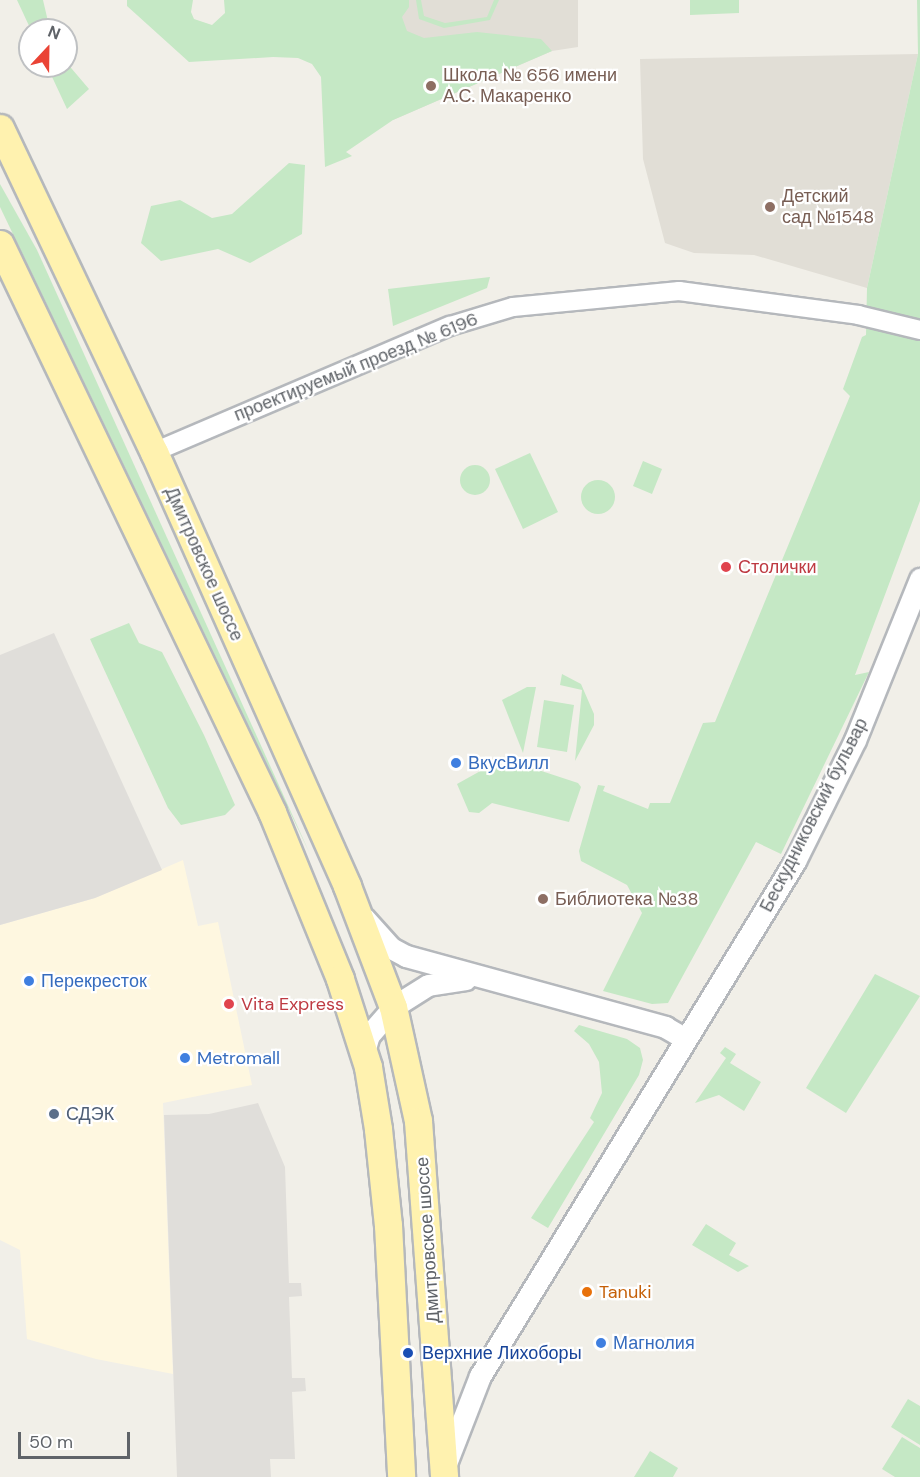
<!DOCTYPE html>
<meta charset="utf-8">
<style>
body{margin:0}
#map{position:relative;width:920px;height:1477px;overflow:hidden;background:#f1efe8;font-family:"DM Sans",sans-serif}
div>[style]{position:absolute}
.commercial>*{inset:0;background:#fef7e0}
.industrial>*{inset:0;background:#e0deda}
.education>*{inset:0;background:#e1ded6}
.green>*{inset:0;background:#c5e8c5}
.round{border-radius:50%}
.roads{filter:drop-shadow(2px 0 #b5b8bc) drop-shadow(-2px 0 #b5b8bc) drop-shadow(0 2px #b5b8bc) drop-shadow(0 -2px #b5b8bc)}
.minor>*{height:18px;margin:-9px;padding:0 9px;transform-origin:9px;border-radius:9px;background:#fff}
.tertiary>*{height:21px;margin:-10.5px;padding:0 10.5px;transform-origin:10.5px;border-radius:10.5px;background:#fff}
.primary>*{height:27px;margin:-13.5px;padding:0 13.5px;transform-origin:13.5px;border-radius:13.5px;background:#fff2af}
.dots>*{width:16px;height:16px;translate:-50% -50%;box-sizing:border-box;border:3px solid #fff;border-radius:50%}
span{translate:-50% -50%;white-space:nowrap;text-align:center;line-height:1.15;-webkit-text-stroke:4.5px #fff;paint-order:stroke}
.education-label{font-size:18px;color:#785e54}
.left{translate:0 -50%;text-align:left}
.street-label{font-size:18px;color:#5f6368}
.health-label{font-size:18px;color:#be3a42}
.shop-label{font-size:18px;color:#366cbe}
.service-label{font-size:18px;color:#4e5e75}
.food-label{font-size:18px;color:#c56008}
.transit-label{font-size:18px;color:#164399}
.north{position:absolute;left:18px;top:18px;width:60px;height:60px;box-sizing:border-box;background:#fff;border:2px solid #bfc1c3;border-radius:50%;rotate:22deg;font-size:16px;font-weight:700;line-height:24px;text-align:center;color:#5f6368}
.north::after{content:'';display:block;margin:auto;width:21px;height:27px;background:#ea4335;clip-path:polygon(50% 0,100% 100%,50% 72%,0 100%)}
.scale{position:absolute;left:18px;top:1432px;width:112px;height:27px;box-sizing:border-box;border:3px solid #5f6368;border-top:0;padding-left:8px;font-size:18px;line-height:21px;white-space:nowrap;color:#5f6368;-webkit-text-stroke:4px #fff;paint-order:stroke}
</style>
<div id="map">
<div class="commercial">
<i style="clip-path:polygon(183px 860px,198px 926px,218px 922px,252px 1085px,163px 1103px,173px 1374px,96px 1359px,27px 1339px,20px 1250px,0 1240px,0 925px,95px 898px)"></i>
</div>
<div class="industrial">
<i style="clip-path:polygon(54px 633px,162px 870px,95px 898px,0 925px,0 655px)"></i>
<i style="clip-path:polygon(258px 1103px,285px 1167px,289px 1283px,301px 1283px,302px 1296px,289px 1297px,292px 1378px,305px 1378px,306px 1391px,292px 1392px,295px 1459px,270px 1459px,271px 1477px,177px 1477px,164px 1115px,209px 1114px)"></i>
</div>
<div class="education">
<i style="clip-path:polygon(386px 0,578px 0,578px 47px,552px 51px,393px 120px)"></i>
<i style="clip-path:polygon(918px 54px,867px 288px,754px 255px,694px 253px,665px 243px,643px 159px,640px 59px)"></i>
</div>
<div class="green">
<i style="clip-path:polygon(17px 0,43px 0,50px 30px,31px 30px)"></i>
<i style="clip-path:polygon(127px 0,193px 0,191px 12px,194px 19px,212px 25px,225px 13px,224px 0,409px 0,409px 7px,402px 17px,407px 31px,424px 38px,477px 32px,541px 39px,552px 51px,393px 120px,346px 152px,352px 156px,325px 167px,321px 77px,312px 64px,298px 58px,273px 57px,189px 62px,127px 6px)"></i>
<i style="clip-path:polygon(416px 0,421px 0,424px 16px,445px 23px,487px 17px,494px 0,499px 0,490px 20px,444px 28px,419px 19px)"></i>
<i style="clip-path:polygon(690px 0,739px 0,739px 13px,690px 15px)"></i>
<i style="clip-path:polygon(917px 0,920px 0,920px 501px,855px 675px,869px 672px,781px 854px,756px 842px,668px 1003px,652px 1004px,603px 991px,642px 913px,627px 885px,581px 861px,579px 851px,598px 785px,605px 786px,603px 791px,648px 809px,650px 803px,670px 803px,703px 723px,715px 722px,850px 396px,843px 389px,862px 337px,866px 335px,867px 288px,918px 54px)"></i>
<i style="clip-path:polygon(66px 62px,89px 89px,67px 109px,47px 66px,66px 66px)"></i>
<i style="clip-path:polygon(289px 163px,305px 165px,302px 234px,250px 263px,218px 249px,161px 261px,141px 243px,151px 206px,180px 200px,212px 218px,232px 214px)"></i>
<i style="clip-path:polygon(0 184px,37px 250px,310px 854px,0 207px)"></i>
<i style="clip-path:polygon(490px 277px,487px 288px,393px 326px,388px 289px)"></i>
<i style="clip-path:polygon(530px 453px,558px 512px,523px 529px,495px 469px)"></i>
<i style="clip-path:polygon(643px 461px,662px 469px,652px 494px,633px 486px)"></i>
<i class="round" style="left:460px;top:465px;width:30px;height:30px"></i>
<i class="round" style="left:581px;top:480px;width:34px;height:34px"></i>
<i style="clip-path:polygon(129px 623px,139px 643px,162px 652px,204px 735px,235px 805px,225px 815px,181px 825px,168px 808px,90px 639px)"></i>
<i style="clip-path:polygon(562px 674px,581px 684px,594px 714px,594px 725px,575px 761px,582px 690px,560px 685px)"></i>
<i style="clip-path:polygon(527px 687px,536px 687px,523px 753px,502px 700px)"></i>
<i style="clip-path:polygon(544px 700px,574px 705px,567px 752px,537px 747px)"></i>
<i style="clip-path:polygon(502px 759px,507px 765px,511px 761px,578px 783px,581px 787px,569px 822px,492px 803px,479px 813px,469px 812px,457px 784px)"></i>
<i style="clip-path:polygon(875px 974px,920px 996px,846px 1113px,806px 1088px)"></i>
<i style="clip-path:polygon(579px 1025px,627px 1039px,640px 1048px,643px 1060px,639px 1075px,548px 1228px,531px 1218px,594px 1122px,590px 1118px,602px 1093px,599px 1062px,589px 1044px,574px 1031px)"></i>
<i style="clip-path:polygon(725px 1047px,736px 1054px,730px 1063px,761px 1082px,744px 1111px,719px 1095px,695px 1103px,726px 1058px,720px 1053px)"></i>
<i style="clip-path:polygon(706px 1224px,736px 1243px,729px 1255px,749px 1266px,738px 1272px,692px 1245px)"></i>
<i style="clip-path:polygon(908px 1399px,920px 1406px,920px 1445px,891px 1427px)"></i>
<i style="clip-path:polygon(902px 1437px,920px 1448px,920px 1477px,895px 1477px,882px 1469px)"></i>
<i style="clip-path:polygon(650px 1451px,678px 1468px,673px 1477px,634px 1477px)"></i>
</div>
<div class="roads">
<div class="minor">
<i style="left:154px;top:452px;width:322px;rotate:-23.1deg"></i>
<i style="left:450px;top:326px;width:66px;rotate:-16.8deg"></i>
<i style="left:513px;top:307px;width:167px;rotate:-5.5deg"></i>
<i style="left:679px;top:291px;width:181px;rotate:7.6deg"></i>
<i style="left:858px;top:315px;width:64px;rotate:13.6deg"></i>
</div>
<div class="tertiary">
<i style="left:364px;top:918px;width:40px;rotate:48deg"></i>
<i style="left:391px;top:948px;width:17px;rotate:28deg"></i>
<i style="left:406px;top:956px;width:269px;rotate:15.3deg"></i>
<i style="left:665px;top:1027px;width:24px;rotate:30deg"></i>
<i style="left:364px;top:1052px;width:18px;rotate:-74deg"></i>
<i style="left:369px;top:1035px;width:37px;rotate:-49deg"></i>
<i style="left:393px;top:1007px;width:41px;rotate:-32.2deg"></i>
<i style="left:428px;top:985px;width:38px;rotate:-9deg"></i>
<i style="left:447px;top:1461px;width:91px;rotate:-68.8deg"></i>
<i style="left:480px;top:1376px;width:604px;rotate:-58.55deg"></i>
<i style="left:795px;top:861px;width:135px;rotate:-63.6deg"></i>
<i style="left:855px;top:740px;width:174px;rotate:-68deg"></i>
</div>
<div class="primary">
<i style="left:0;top:128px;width:359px;rotate:64.6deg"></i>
<i style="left:154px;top:452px;width:475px;rotate:66deg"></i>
<i style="left:347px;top:886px;width:129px;rotate:69.2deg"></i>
<i style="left:393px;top:1007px;width:117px;rotate:77.6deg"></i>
<i style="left:418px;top:1121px;width:357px;rotate:85.8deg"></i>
<i style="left:0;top:244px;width:630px;rotate:64.41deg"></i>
<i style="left:272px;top:812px;width:180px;rotate:67.8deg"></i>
<i style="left:340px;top:979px;width:92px;rotate:72.3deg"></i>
<i style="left:368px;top:1067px;width:63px;rotate:80.8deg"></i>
<i style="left:378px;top:1129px;width:97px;rotate:84.1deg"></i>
<i style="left:388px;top:1225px;width:252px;rotate:87deg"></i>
</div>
</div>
<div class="dots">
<i style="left:431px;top:86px;background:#8d6e63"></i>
<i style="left:770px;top:207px;background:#8d6e63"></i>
<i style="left:726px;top:567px;background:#e0444e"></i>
<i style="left:456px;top:763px;background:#3f7fe0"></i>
<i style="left:543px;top:899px;background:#8d6e63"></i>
<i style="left:29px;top:981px;background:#3f7fe0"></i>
<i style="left:229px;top:1004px;background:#e0444e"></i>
<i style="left:185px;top:1058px;background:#3f7fe0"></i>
<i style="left:54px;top:1114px;background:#5c6f8a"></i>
<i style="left:587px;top:1292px;background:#e8710a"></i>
<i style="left:601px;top:1343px;background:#3f7fe0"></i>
<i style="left:408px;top:1353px;background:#1a4fb4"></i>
</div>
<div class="education-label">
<span class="left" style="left:443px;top:86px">Школа № 656 имени<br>А.С. Макаренко</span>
<span class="left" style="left:782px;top:207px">Детский<br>сад №1548</span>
<span class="left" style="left:555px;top:899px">Библиотека №38</span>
</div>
<div class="street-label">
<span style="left:356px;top:367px;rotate:-22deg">проектируемый проезд № 6196</span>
<span style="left:204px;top:564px;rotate:66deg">Дмитровское шоссе</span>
<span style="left:814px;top:815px;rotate:-63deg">Бескудниковский бульвар</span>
<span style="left:428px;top:1240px;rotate:-94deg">Дмитровское шоссе</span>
</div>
<div class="health-label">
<span class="left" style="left:738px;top:567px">Столички</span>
<span class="left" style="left:241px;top:1004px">Vita Express</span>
</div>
<div class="shop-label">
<span class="left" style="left:468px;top:763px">ВкусВилл</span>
<span class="left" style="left:41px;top:981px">Перекресток</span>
<span class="left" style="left:197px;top:1058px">Metromall</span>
<span class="left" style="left:613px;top:1343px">Магнолия</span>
</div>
<div class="service-label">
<span class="left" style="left:66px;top:1114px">СДЭК</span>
</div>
<div class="food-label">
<span class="left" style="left:599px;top:1292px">Tanuki</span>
</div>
<div class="transit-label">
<span class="left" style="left:422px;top:1353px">Верхние Лихоборы</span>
</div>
<div class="north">N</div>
<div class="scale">50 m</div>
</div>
